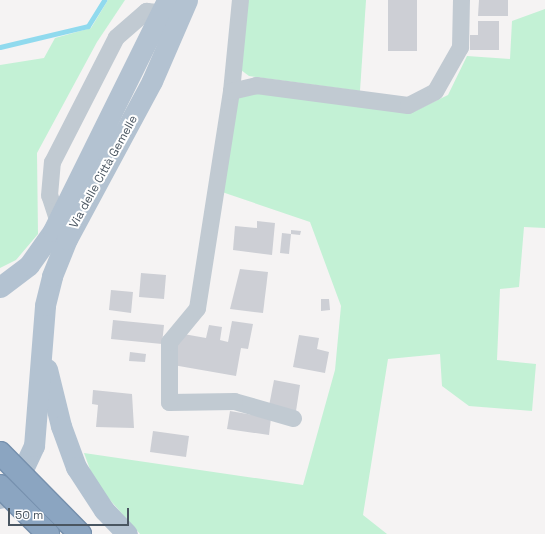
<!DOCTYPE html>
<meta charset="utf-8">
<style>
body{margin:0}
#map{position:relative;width:545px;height:534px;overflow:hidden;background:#f5f3f3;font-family:"Space Grotesk",sans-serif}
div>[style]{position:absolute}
.green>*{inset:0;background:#c3f1d5}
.stream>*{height:5px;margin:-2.5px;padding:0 2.5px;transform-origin:2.5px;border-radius:2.5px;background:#90daee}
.building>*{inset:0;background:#cdcfd5}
.minor>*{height:17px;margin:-8.5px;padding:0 8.5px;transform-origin:8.5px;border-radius:8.5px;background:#c1cad2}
.major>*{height:21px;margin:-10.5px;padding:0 10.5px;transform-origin:10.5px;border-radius:10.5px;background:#b3c2d1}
.bridges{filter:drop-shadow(1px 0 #7690ad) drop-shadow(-1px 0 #7690ad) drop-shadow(0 1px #7690ad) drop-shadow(0 -1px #7690ad)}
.highway-bridge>*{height:22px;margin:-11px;padding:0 11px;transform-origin:11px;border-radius:11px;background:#8ba5c1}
span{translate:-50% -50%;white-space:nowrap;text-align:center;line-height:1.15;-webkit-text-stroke:4px #fff;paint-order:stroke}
.street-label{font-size:12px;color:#4a5661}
.scale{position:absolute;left:8px;top:508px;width:121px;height:18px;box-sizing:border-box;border:2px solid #4a5661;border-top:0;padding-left:5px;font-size:12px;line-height:14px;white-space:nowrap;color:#4a5661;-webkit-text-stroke:3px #fff;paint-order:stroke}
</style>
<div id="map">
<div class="green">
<i style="clip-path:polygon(108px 0,125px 0,97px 42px,37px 153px,38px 234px,16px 260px,0 268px,0 65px,44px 58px,55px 38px,91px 28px)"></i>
<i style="clip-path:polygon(244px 0,366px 0,360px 91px,249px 76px,241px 70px)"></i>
<i style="clip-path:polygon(545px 9px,545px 228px,524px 227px,519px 287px,500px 289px,497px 360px,536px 364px,532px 411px,469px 406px,442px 386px,440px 354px,388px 359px,363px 515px,387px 534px,140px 534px,95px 483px,84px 453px,303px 485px,335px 370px,341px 306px,310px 222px,222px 192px,233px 102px,242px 92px,262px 91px,411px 113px,448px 95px,467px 56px,510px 59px,512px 21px)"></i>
</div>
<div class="stream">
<i style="left:0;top:47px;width:90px;rotate:-13.4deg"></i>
<i style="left:88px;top:26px;width:31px;rotate:-58deg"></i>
</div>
<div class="building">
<i style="clip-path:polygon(388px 0,417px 0,417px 51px,388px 51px)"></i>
<i style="clip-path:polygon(479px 0,508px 0,508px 16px,478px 16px)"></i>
<i style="clip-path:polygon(478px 21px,499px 21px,499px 50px,470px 50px,470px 35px,478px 35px)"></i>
<i style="clip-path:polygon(257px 221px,275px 223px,272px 255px,233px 250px,235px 226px,257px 228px)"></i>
<i style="clip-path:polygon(291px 230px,301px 231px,300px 235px,291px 234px)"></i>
<i style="clip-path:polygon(282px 233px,291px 234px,289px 254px,280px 253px)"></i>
<i style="clip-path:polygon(240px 269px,268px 272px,263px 313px,230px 309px)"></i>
<i style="clip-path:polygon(141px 273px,166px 275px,164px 299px,139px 297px)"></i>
<i style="clip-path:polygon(111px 290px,133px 292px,131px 313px,109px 310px)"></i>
<i style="clip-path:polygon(321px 299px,329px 299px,330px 310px,321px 311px)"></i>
<i style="clip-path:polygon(113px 320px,164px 325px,162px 344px,111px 339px)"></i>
<i style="clip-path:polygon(232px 321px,253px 324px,248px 349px,241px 348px,236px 376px,173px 365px,178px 333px,206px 338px,209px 325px,222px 327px,220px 340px,228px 342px)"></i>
<i style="clip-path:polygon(299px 335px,319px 338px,317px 349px,329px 352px,325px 373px,293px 367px)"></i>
<i style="clip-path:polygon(130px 352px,146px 354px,145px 362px,129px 361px)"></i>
<i style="clip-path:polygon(274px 380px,300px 385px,296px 411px,269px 406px)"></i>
<i style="clip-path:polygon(93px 390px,132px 394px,134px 428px,96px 427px,98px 405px,92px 404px)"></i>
<i style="clip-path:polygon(230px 411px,271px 418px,269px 435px,227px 429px)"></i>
<i style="clip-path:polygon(153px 431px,189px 436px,186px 457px,150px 452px)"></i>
</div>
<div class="minor">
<i style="left:231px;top:91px;width:91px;rotate:-84.4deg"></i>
<i style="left:58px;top:222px;width:28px;rotate:-108deg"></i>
<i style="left:49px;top:195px;width:33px;rotate:-85deg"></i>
<i style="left:52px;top:162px;width:140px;rotate:-62.9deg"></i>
<i style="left:116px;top:37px;width:40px;rotate:-41deg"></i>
<i style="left:146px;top:11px;width:16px;rotate:4deg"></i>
<i style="left:293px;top:418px;width:61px;rotate:-163.9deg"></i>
<i style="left:234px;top:401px;width:65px;rotate:179.1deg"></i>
<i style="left:169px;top:402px;width:60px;rotate:-90deg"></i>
<i style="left:169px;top:342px;width:44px;rotate:-50.5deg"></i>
<i style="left:197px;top:308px;width:220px;rotate:-81.1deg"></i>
<i style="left:231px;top:91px;width:26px;rotate:-13deg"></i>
<i style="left:256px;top:85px;width:153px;rotate:7.5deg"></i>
<i style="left:408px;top:105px;width:30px;rotate:-27deg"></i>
<i style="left:435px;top:91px;width:51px;rotate:-60.4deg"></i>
<i style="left:460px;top:47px;width:47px;rotate:-88.8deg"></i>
</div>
<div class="major">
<i style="left:0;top:287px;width:36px;rotate:-37deg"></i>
<i style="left:29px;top:265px;width:42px;rotate:-54.8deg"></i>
<i style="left:53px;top:231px;width:258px;rotate:-63.7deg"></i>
<i style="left:47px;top:369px;width:59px;rotate:76.2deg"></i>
<i style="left:61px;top:426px;width:44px;rotate:69.9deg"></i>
<i style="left:76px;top:467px;width:51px;rotate:56.9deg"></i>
<i style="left:104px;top:510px;width:33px;rotate:46deg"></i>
<i style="left:0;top:498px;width:25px;rotate:-45deg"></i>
<i style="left:18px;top:480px;width:38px;rotate:-65deg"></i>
<i style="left:34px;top:446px;width:141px;rotate:-85.5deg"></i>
<i style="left:45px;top:305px;width:30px;rotate:-76deg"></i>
<i style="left:52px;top:276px;width:40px;rotate:-68deg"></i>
<i style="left:67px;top:239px;width:179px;rotate:-61.7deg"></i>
<i style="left:152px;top:81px;width:88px;rotate:-66.6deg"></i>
</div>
<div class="bridges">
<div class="highway-bridge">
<i style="left:0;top:453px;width:114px;rotate:45.4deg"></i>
<i style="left:0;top:486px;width:68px;rotate:45deg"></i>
</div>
</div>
<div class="street-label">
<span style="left:104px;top:172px;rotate:-61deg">Via delle Città Gemelle</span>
</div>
<div class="scale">50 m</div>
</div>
